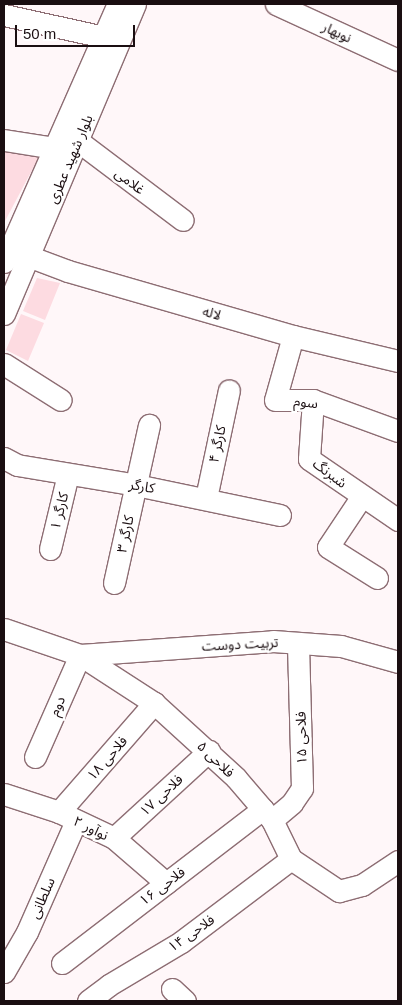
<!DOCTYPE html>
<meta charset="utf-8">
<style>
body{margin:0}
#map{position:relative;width:402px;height:1005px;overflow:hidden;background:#fff7f9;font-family:Helvetica,"Noto Sans Arabic",sans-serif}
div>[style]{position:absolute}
.green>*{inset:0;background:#fddbe1}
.roads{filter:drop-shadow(1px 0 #8d6d73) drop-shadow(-1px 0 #8d6d73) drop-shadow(0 1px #8d6d73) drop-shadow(0 -1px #8d6d73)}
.minor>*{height:21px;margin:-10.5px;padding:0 10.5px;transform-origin:10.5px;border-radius:10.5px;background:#fff}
span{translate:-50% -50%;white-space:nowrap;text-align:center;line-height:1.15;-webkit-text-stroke:4.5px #fff;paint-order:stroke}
.street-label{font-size:14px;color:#1a0e11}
.frame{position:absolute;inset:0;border:5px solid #1a0e11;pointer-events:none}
.scale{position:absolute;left:15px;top:25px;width:120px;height:22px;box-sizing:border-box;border:2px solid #1a0e11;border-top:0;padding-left:6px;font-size:15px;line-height:18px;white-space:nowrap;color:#1a0e11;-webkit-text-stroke:4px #fff;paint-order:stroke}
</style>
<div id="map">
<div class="green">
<i style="clip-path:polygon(4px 149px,40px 155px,4px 223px)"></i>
<i style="clip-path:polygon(37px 278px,60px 283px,45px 320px,23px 311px)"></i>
<i style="clip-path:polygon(21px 314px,44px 323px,28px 361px,6px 350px)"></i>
</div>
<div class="roads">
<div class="minor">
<i style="left:276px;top:4px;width:134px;rotate:24.7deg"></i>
<i style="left:4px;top:15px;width:102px;rotate:12.4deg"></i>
<i style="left:4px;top:140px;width:52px;rotate:8.9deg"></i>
<i style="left:78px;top:141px;width:131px;rotate:37deg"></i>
<i style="left:4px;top:247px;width:68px;rotate:20.6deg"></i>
<i style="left:68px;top:271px;width:234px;rotate:16.1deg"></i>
<i style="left:293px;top:336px;width:108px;rotate:13.4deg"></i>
<i style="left:4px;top:262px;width:282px;rotate:-66.2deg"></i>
<i style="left:4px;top:314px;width:337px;rotate:-67.1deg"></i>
<i style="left:293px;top:336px;width:66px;rotate:105.7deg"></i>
<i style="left:275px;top:400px;width:38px"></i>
<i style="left:313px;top:400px;width:90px;rotate:20deg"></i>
<i style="left:4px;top:364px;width:67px;rotate:32.3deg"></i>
<i style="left:313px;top:400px;width:59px;rotate:93.9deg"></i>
<i style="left:309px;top:459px;width:108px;rotate:34.4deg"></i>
<i style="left:4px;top:458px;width:15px;rotate:28deg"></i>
<i style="left:17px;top:465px;width:121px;rotate:9.5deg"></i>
<i style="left:136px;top:485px;width:147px;rotate:11.8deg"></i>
<i style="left:362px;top:496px;width:61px;rotate:123.7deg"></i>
<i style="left:328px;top:547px;width:58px;rotate:32.3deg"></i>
<i style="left:206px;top:498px;width:110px;rotate:-78deg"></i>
<i style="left:50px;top:549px;width:77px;rotate:-76.5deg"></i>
<i style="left:114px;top:583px;width:162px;rotate:-77.5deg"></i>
<i style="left:4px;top:629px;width:80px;rotate:18.9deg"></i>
<i style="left:80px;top:655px;width:88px;rotate:33deg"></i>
<i style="left:154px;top:703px;width:111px;rotate:42.4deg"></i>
<i style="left:236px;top:778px;width:55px;rotate:49.4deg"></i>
<i style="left:272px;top:820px;width:43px;rotate:64deg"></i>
<i style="left:291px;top:859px;width:58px;rotate:33.7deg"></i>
<i style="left:339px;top:891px;width:24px;rotate:-15deg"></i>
<i style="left:362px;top:885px;width:43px;rotate:-33.7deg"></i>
<i style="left:35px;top:757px;width:111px;rotate:-66.2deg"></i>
<i style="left:80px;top:655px;width:194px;rotate:-4.1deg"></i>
<i style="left:273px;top:641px;width:68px;rotate:4.2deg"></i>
<i style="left:341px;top:646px;width:59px;rotate:15.7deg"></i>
<i style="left:4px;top:794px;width:58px;rotate:18.1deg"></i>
<i style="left:59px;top:812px;width:61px;rotate:25.3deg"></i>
<i style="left:114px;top:838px;width:69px;rotate:40.9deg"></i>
<i style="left:59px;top:812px;width:145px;rotate:-48.9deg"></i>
<i style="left:272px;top:820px;width:26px;rotate:-40deg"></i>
<i style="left:292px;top:803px;width:18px;rotate:-56deg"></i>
<i style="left:302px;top:788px;width:145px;rotate:-91.6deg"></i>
<i style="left:114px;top:838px;width:129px;rotate:-42.5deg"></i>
<i style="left:62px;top:963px;width:253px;rotate:-37.5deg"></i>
<i style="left:4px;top:972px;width:46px;rotate:-60.1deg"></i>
<i style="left:27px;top:932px;width:121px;rotate:-66.2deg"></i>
<i style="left:172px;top:989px;width:18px;rotate:43deg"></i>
<i style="left:88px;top:1001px;width:26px;rotate:-37deg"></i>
<i style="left:109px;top:985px;width:84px;rotate:-30.8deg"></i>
<i style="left:181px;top:942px;width:138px;rotate:-37deg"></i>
</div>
</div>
<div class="street-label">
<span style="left:337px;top:32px;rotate:25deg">نوبهار</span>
<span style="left:70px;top:159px;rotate:-67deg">بلوار شهید عطری</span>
<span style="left:130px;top:181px;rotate:37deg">غلامی</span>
<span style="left:212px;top:313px;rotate:16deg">لاله</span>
<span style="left:306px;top:402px;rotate:7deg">سوم</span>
<span style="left:217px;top:444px;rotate:-78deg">کارگر ۴</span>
<span style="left:330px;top:473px;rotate:37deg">شبرنگ</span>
<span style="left:142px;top:486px;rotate:10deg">کارگر</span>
<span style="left:59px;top:511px;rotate:-76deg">کارگر ۱</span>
<span style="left:125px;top:534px;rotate:-78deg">کارگر ۳</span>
<span style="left:240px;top:644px;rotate:-3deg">تربیت دوست</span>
<span style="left:57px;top:706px;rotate:-66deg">دوم</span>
<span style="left:301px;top:738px;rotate:-91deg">فلاحی ۱۵</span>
<span style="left:107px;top:758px;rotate:-49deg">فلاحی ۱۸</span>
<span style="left:216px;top:759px;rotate:44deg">فلاحی ۵</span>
<span style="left:161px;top:795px;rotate:-43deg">فلاحی ۱۷</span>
<span style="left:91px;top:828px;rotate:26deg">نوآور ۲</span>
<span style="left:162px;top:886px;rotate:-37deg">فلاحی ۱۶</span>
<span style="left:42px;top:898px;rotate:-66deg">سلطانی</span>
<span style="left:191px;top:933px;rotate:-35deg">فلاحی ۱۴</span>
</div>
<div class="frame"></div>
<div class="scale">50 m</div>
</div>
